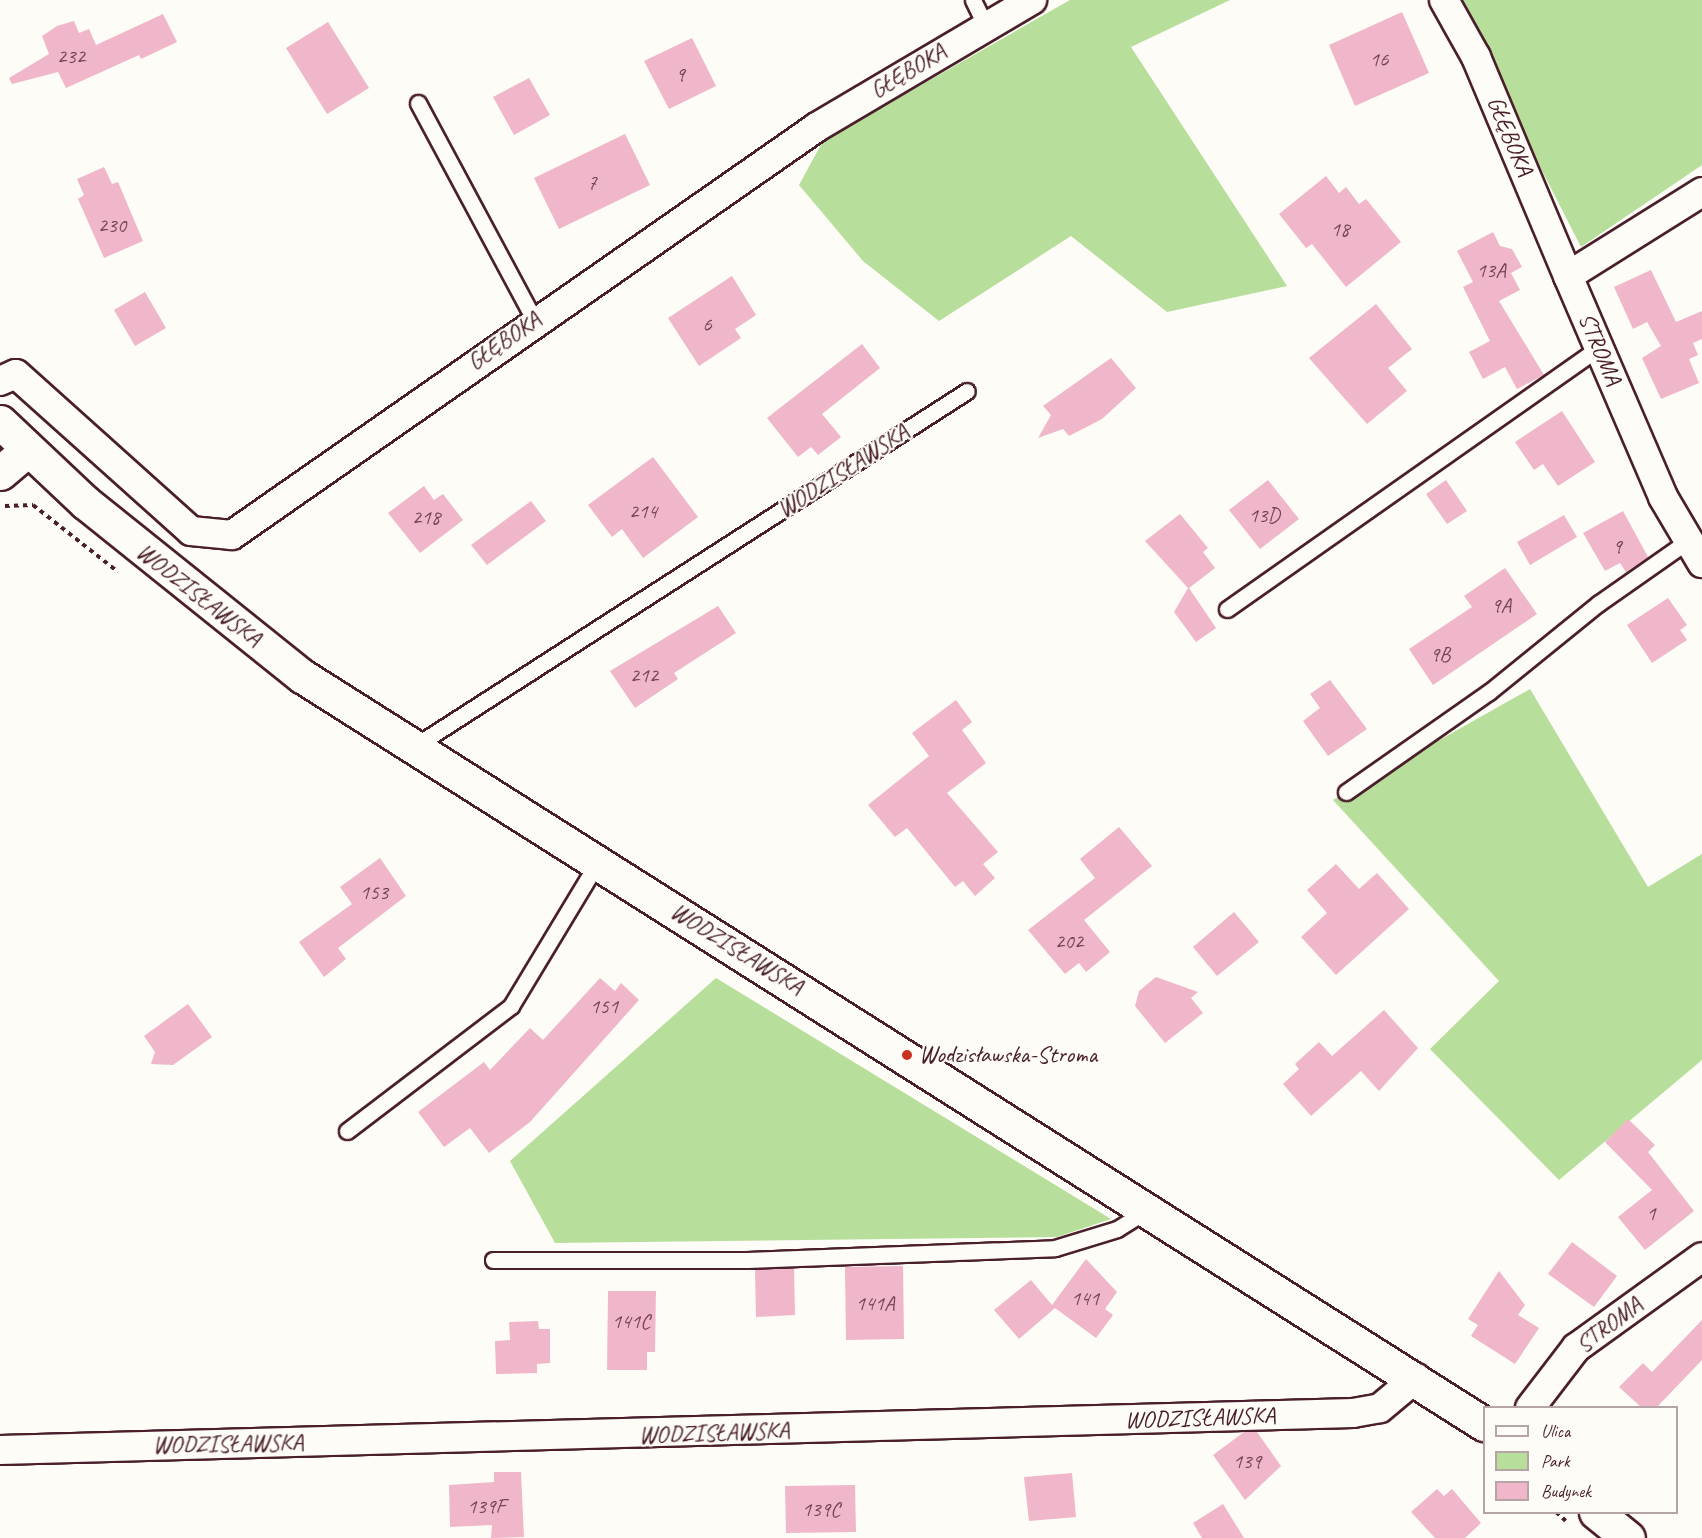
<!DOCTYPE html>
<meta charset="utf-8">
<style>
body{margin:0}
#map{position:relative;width:1702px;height:1538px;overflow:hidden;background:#fdfcf7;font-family:Caveat,sans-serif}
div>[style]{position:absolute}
.green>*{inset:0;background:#b7de9a}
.building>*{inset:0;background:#f0b7ca}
.path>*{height:4px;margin-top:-2px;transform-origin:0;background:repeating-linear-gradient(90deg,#4a1f2b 0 4.5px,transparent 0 9px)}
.roads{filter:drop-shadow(2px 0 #4a1f2b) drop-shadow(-2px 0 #4a1f2b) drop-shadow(0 2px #4a1f2b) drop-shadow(0 -2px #4a1f2b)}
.lane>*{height:15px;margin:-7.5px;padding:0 7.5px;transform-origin:7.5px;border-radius:7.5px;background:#fdfcf7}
.street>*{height:28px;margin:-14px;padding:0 14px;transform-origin:14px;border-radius:14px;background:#fdfcf7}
.secondary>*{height:33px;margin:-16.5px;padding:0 16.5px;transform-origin:16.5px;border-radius:16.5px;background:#fdfcf7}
.dots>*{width:16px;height:16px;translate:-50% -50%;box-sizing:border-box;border:3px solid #fdfcf7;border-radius:50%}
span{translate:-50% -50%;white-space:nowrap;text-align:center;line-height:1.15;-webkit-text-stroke:4.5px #fdfcf7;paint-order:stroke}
.number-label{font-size:21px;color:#744553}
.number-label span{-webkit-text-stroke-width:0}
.street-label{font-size:24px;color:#4a1f2b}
.poi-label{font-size:24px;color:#4a1f2b}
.left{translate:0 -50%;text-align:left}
.legend{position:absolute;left:1483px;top:1406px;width:195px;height:108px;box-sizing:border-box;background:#fdfcf7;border:2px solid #b5a4a5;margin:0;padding:8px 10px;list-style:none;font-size:18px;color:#4a1f2b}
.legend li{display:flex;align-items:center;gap:12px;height:30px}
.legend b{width:30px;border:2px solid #b5a4a5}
</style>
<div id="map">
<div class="green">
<i style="clip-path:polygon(1070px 0,1230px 0,1131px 47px,1287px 286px,1167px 312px,1071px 236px,939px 321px,863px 261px,799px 185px,823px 141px)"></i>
<i style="clip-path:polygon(1455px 0,1702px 0,1702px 165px,1581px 247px)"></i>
<i style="clip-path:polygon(1530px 689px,1648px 887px,1702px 854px,1702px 1060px,1559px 1180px,1430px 1049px,1499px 981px,1333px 800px)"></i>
<i style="clip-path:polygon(716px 978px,1111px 1219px,1057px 1237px,555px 1243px,510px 1161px)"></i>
</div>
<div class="building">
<i style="clip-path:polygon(1402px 12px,1429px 73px,1355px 106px,1329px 45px)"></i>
<i style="clip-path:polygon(163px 14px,177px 42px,141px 59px,139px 55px,66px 88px,58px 72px,12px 84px,9px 78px,49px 54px,42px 36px,57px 26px,74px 21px,79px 33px,89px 29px,96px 45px)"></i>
<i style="clip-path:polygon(328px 22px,369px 88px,327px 114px,286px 48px)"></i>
<i style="clip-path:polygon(692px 38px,716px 86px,669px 109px,644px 61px)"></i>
<i style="clip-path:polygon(529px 78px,550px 115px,514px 135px,493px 97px)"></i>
<i style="clip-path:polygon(625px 134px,650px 185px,559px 229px,534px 178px)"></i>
<i style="clip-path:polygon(104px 167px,112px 184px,118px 182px,143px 241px,104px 258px,78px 199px,84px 195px,77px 179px)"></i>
<i style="clip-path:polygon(1326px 176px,1339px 193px,1346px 187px,1359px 204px,1366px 199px,1401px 242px,1346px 287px,1312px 244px,1306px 248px,1279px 214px)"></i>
<i style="clip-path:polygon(1493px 232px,1500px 246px,1512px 249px,1522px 267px,1511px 273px,1520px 290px,1499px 301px,1544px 375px,1517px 389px,1505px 367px,1483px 379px,1469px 352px,1490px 341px,1463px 287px,1473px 282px,1457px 251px)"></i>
<i style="clip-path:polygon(1651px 270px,1676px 322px,1702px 311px,1702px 339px,1693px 343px,1698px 355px,1689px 359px,1699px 383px,1661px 399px,1642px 358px,1661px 346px,1647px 322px,1633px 329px,1614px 287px)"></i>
<i style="clip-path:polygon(732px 276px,756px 315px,735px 329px,741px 338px,699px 366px,668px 318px)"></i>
<i style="clip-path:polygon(145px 292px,166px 328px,135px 346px,114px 310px)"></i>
<i style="clip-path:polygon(1376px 304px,1412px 349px,1388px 368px,1407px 391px,1367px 424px,1309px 358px)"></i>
<i style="clip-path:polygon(862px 344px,880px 368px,822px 414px,841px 437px,818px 455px,811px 447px,798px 457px,767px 418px)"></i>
<i style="clip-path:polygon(1111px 358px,1136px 388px,1102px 419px,1069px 436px,1063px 429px,1038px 438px,1051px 415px,1043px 406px)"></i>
<i style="clip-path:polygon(1562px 411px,1595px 462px,1558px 486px,1543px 464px,1534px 470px,1515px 442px)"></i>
<i style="clip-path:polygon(653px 457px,698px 517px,643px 558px,622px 529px,612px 537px,588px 505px)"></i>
<i style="clip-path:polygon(1268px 480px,1299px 519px,1260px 549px,1229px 510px)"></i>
<i style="clip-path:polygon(1446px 480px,1467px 511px,1447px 524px,1426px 494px)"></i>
<i style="clip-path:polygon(424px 486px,434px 500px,443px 494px,463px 520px,420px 553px,388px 513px)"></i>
<i style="clip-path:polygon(531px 501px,546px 521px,487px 565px,471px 545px)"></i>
<i style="clip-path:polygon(1623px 511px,1648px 557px,1626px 572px,1620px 563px,1605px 571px,1583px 533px)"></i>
<i style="clip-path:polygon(1180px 514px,1208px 548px,1203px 552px,1215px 568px,1189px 588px,1216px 628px,1196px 642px,1174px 612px,1188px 588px,1145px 541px)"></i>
<i style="clip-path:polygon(1564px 515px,1577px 537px,1530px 565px,1517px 542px)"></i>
<i style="clip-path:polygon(1505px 568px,1537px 614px,1433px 685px,1409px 649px,1472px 607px,1464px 596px)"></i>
<i style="clip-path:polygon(1668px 598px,1687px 625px,1680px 630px,1687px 640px,1652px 663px,1627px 625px)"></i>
<i style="clip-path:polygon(718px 606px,736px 633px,674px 673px,678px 679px,635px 708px,610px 671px)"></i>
<i style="clip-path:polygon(1330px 680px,1367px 729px,1328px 756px,1303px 721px,1320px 708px,1310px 694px)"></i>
<i style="clip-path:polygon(956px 700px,972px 722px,962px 730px,986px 763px,947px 793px,998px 852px,983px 864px,995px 878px,975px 896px,963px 881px,955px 887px,907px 828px,895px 837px,868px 805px,929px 756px,912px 733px)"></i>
<i style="clip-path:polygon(1119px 827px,1152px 866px,1084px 920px,1110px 952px,1086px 972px,1079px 963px,1065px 974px,1028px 930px,1095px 878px,1080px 859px)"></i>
<i style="clip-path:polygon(380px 858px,406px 896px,338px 948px,346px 959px,324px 977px,299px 942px,352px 904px,340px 887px)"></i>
<i style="clip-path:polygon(1336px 864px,1359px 889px,1377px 873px,1409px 909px,1336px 975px,1301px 937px,1327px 913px,1307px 890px)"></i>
<i style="clip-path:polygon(1234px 912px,1259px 942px,1217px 976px,1193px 947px)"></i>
<i style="clip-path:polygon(1156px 977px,1198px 992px,1191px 998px,1203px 1013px,1165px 1043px,1135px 1006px,1139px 991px)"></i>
<i style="clip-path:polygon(600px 978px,615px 991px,621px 983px,639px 1000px,530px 1122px,489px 1153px,470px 1128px,444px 1147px,418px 1112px,484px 1062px,490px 1070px,530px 1028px,543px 1040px)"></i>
<i style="clip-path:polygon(188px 1004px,212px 1037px,173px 1065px,151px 1064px,155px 1052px,144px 1036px)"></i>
<i style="clip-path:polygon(1384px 1010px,1418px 1048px,1379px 1091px,1361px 1071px,1311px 1116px,1283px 1084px,1299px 1069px,1295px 1064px,1319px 1042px,1332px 1056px)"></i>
<i style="clip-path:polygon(1628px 1119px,1655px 1145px,1648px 1152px,1694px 1211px,1645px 1250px,1618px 1217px,1652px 1190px,1605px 1142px)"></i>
<i style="clip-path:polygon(1572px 1242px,1617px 1276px,1594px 1307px,1548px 1274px)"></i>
<i style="clip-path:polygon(1086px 1259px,1117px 1292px,1105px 1309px,1113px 1315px,1096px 1338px,1055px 1308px,1019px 1339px,994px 1310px,1031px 1280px,1052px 1305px)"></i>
<i style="clip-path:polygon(903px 1266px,904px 1339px,846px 1340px,845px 1267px)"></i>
<i style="clip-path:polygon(794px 1268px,795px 1315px,756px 1317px,755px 1269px)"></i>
<i style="clip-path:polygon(1499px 1271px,1525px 1305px,1518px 1315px,1539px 1328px,1515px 1364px,1471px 1336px,1478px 1325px,1468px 1319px)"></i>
<i style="clip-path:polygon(608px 1291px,656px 1291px,655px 1352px,647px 1352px,647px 1370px,607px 1370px)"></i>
<i style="clip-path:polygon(1702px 1320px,1702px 1360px,1657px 1407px,1641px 1407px,1619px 1387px,1643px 1363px,1652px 1372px)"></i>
<i style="clip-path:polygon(538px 1321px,539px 1329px,550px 1329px,550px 1363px,537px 1364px,537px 1373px,496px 1374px,495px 1341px,510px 1340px,509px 1322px)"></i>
<i style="clip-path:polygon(1244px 1432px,1257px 1432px,1281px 1466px,1245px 1500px,1213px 1455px)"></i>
<i style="clip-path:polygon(494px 1472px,521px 1472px,524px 1537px,491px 1538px,492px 1525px,450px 1527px,449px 1485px,494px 1482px)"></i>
<i style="clip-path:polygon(1072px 1473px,1076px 1517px,1029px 1521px,1024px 1477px)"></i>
<i style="clip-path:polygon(855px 1485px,856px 1532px,786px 1533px,785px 1486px)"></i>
<i style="clip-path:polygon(1437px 1489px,1444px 1496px,1452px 1489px,1481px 1523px,1465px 1538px,1435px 1538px,1411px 1512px)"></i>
<i style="clip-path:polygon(1223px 1504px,1244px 1538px,1202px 1538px,1193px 1523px)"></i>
</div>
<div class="path">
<i style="left:5px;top:506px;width:28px;rotate:-2deg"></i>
<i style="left:33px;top:505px;width:108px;rotate:38.2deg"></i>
<i style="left:1556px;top:1512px;width:13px;rotate:42deg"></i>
</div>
<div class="roads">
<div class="lane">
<i style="left:973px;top:0;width:28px;rotate:64deg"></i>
<i style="left:418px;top:103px;width:245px;rotate:61.8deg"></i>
<i style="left:1227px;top:609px;width:454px;rotate:-35.1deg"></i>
<i style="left:415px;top:746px;width:656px;rotate:-32.75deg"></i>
<i style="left:1346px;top:792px;width:174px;rotate:-35deg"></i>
<i style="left:1489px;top:692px;width:141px;rotate:-39deg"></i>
<i style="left:1599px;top:603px;width:110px;rotate:-35deg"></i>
<i style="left:347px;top:1131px;width:206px;rotate:-37.3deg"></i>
<i style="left:511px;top:1006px;width:168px;rotate:-58.9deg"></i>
<i style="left:493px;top:1260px;width:254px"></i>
<i style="left:747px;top:1260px;width:308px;rotate:-2.2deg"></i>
<i style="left:1055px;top:1248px;width:65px;rotate:-17deg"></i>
<i style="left:1117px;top:1229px;width:36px;rotate:-32deg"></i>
</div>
<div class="street">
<i style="left:1444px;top:0;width:65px;rotate:60.7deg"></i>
<i style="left:1476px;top:57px;width:238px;rotate:67.2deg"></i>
<i style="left:1702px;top:192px;width:158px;rotate:147.9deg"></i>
<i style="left:1568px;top:276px;width:241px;rotate:66.7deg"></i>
<i style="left:1663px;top:497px;width:77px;rotate:59.4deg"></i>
<i style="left:0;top:381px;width:17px;rotate:-24deg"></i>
<i style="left:16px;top:374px;width:235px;rotate:41.9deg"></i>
<i style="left:191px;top:531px;width:41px;rotate:5.6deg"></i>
<i style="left:232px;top:535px;width:713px;rotate:-34.89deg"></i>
<i style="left:817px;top:127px;width:250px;rotate:-30.6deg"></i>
<i style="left:1530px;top:1408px;width:76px;rotate:-52.5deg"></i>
<i style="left:1576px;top:1348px;width:155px;rotate:-35.8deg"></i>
<i style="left:0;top:1450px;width:1354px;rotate:-1.57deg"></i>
<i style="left:1353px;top:1413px;width:27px;rotate:-10deg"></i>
<i style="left:1380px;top:1408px;width:47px;rotate:-39.8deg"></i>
</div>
<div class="secondary">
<i style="left:0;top:422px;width:118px;rotate:43.3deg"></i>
<i style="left:86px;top:503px;width:277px;rotate:38.7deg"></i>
<i style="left:302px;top:676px;width:1399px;rotate:32.33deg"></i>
<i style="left:0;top:473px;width:34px;rotate:-40deg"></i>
<i style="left:1596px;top:1512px;width:41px;rotate:39.1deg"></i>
</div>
</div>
<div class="dots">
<i style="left:907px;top:1055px;background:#c8321e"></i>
</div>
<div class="number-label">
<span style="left:71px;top:56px">232</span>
<span style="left:1379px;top:59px">16</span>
<span style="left:680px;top:74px">9</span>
<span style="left:592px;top:182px">7</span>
<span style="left:112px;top:225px">230</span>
<span style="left:1340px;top:229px">18</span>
<span style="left:1491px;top:270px">13A</span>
<span style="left:707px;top:324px">6</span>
<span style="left:643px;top:511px">214</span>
<span style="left:1264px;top:515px">13D</span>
<span style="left:426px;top:517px">218</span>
<span style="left:1617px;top:546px">9</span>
<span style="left:1501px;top:605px">9A</span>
<span style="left:1440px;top:654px">9B</span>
<span style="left:644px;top:675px">212</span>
<span style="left:374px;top:892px">153</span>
<span style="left:1069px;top:941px">202</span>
<span style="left:604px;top:1006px">151</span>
<span style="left:1651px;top:1213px">1</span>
<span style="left:1085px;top:1298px">141</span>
<span style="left:875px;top:1303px">141A</span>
<span style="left:631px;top:1321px">141C</span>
<span style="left:1247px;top:1461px">139</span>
<span style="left:486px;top:1506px">139F</span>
<span style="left:821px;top:1509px">139C</span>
</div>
<div class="street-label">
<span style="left:908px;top:71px;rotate:-31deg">GŁĘBOKA</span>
<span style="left:1510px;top:136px;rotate:67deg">GŁĘBOKA</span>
<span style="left:504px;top:341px;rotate:-35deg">GŁĘBOKA</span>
<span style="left:1600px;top:349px;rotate:67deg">STROMA</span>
<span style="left:843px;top:471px;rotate:-33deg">WODZISŁAWSKA</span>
<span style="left:199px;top:595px;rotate:38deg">WODZISŁAWSKA</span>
<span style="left:737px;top:949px;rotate:32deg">WODZISŁAWSKA</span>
<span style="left:1609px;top:1325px;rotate:-37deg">STROMA</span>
<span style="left:1200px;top:1418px;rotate:-2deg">WODZISŁAWSKA</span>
<span style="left:714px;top:1433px;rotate:-2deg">WODZISŁAWSKA</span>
<span style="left:228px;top:1444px;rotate:-1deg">WODZISŁAWSKA</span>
</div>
<div class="poi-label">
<span class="left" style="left:919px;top:1055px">Wodzisławska-Stroma</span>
</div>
<ul class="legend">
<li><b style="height:8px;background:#fdfcf7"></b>Ulica</li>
<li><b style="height:16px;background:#b7de9a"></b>Park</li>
<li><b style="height:16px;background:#f0b7ca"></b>Budynek</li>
</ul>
</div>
